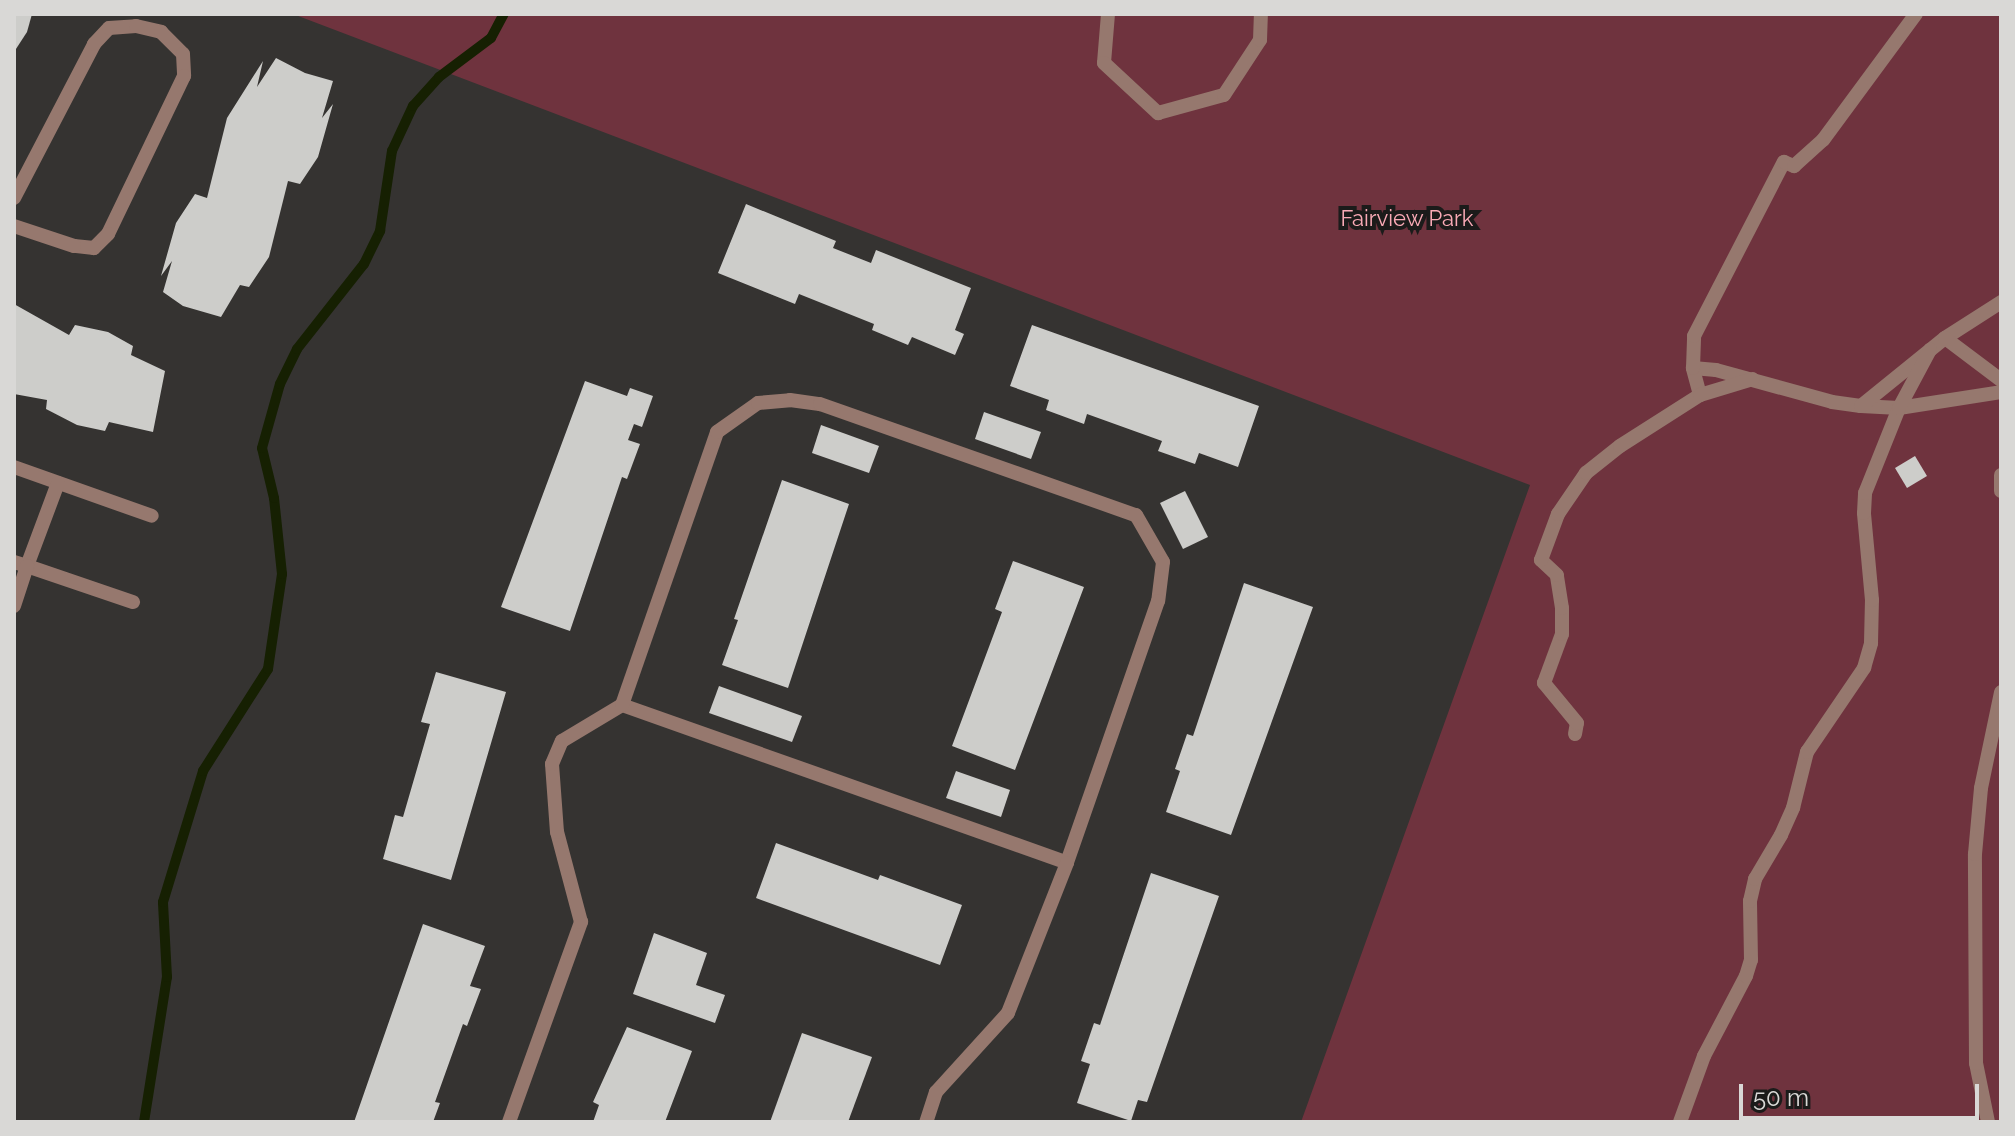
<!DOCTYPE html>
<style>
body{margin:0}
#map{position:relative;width:2015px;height:1136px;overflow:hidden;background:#353331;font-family:Raleway,sans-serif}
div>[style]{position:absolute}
.green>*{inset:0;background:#6f333e}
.stream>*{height:10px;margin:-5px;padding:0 5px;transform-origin:5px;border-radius:5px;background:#162002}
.building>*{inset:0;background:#cdcdca}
.lane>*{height:14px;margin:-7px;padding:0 7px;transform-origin:7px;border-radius:7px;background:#96786e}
span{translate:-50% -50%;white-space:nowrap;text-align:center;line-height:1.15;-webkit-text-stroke:8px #1b1b1a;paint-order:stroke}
.park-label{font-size:22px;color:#faaab6}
.frame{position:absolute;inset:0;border:16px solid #d9d8d6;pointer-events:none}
.scale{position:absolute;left:1739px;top:1084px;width:240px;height:36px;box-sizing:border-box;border:4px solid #d9d8d6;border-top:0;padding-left:10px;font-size:24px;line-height:28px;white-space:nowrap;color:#d9d8d6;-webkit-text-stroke:6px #1b1b1a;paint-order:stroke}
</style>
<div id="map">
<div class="green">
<i style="clip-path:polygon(293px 14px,2001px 14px,2001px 1122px,1301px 1122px,1530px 485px)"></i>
</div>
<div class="stream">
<i style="left:144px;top:1122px;width:147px;rotate:-81deg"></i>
<i style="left:167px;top:977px;width:75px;rotate:-93.1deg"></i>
<i style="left:163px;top:902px;width:137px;rotate:-73deg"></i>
<i style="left:203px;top:771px;width:121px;rotate:-57.5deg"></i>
<i style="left:268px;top:669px;width:96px;rotate:-81.6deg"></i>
<i style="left:282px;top:574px;width:76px;rotate:-96deg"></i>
<i style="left:274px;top:498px;width:51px;rotate:-103.5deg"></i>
<i style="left:262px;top:448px;width:66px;rotate:-74.3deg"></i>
<i style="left:280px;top:384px;width:39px;rotate:-64deg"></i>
<i style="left:297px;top:349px;width:108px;rotate:-51.8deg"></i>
<i style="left:364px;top:264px;width:37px;rotate:-64deg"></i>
<i style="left:380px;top:231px;width:81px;rotate:-81.5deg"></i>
<i style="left:392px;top:151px;width:50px;rotate:-65deg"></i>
<i style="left:413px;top:106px;width:39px;rotate:-48deg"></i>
<i style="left:439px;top:77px;width:65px;rotate:-36.9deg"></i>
<i style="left:491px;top:38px;width:27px;rotate:-62deg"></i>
</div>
<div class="building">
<i style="clip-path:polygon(14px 14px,32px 14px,27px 32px,14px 52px)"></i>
<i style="clip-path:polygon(276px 58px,305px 73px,333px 81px,322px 118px,333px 104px,318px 157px,300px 184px,288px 181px,269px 257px,249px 287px,240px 285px,221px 317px,183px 306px,163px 292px,172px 261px,161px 276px,176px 223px,195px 194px,207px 198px,227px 118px,263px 61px,257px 87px)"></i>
<i style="clip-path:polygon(746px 204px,836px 241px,833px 248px,871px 263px,876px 250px,971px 288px,955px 330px,964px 334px,955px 355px,912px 337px,908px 345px,872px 330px,874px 324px,799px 294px,795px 304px,718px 273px)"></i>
<i style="clip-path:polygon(14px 304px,69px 335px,75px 325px,108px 332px,133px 346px,131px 355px,165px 371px,153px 432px,109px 422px,105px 431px,77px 425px,46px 409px,47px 400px,14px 394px)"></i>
<i style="clip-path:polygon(1032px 325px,1259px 406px,1238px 467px,1199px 453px,1195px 464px,1158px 451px,1162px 441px,1087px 414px,1084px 424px,1046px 410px,1049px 400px,1010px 386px)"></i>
<i style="clip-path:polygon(585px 381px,627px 396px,630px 388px,653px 396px,642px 427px,634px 424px,628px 440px,640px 444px,627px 479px,622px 477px,570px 631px,501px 607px)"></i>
<i style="clip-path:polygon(984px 412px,1041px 432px,1031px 459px,975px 439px)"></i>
<i style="clip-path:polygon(821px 425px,879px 446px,869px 473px,812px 453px)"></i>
<i style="clip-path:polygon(1915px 456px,1927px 476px,1907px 488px,1895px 468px)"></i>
<i style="clip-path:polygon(782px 480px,849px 504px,788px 688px,722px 665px,738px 620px,734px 619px)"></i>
<i style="clip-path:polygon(1185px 491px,1208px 537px,1183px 549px,1160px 503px)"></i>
<i style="clip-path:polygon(1013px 561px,1084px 587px,1015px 770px,952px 746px,1002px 612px,995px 609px)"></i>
<i style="clip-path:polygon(1244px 583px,1313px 607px,1231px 835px,1166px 812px,1180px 771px,1175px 769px,1187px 734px,1193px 736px)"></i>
<i style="clip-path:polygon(436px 672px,506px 692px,451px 880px,383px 859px,395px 815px,403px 817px,430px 724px,421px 722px)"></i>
<i style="clip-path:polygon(719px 686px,802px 716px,792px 742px,709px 713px)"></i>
<i style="clip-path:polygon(956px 771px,1010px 790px,1001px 817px,946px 798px)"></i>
<i style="clip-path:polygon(776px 843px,878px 880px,880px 875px,962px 905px,940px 965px,756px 898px)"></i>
<i style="clip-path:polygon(1151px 873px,1219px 896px,1147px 1102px,1138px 1100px,1131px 1121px,1077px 1103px,1090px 1064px,1081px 1061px,1094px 1023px,1100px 1025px)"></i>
<i style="clip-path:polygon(423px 924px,485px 946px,470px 986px,481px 989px,467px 1026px,463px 1024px,435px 1102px,440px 1103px,433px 1122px,354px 1122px)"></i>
<i style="clip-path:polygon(654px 933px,707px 953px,696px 985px,725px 995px,715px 1023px,633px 994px)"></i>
<i style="clip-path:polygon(627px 1027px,692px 1051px,665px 1122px,593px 1122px,599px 1105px,593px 1102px)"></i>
<i style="clip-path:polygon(802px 1033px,872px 1057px,848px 1122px,770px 1122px)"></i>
</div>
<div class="lane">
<i style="left:1108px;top:14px;width:49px;rotate:94.7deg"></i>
<i style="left:1104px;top:63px;width:74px;rotate:42.8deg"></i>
<i style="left:1158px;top:113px;width:68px;rotate:-15.3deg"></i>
<i style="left:1224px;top:95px;width:66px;rotate:-56.8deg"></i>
<i style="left:1260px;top:40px;width:26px;rotate:-88deg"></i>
<i style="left:14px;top:198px;width:174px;rotate:-62.5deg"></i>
<i style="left:94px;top:44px;width:22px;rotate:-47deg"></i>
<i style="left:109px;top:28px;width:27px;rotate:-4deg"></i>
<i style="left:136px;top:26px;width:26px;rotate:13deg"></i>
<i style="left:161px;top:32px;width:31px;rotate:45deg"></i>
<i style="left:183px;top:54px;width:22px;rotate:87deg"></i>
<i style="left:184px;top:76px;width:175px;rotate:115.7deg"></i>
<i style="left:108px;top:234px;width:20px;rotate:135deg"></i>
<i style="left:94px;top:248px;width:20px;rotate:-174deg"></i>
<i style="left:74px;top:246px;width:63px;rotate:-161.6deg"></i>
<i style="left:1945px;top:338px;width:67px;rotate:-32.7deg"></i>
<i style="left:1693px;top:368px;width:23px;rotate:5deg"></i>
<i style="left:1716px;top:370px;width:120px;rotate:15.4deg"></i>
<i style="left:1832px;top:402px;width:29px;rotate:8deg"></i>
<i style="left:1861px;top:406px;width:38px;rotate:3deg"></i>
<i style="left:1899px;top:408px;width:103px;rotate:-8.9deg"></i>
<i style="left:1700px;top:395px;width:28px;rotate:-105deg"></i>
<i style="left:1693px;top:368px;width:32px;rotate:-88deg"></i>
<i style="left:1694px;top:336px;width:196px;rotate:-62.7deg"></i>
<i style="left:1784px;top:162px;width:11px;rotate:22deg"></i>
<i style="left:1794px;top:166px;width:39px;rotate:-42deg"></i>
<i style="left:1823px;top:140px;width:157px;rotate:-53.6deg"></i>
<i style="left:1861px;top:406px;width:108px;rotate:-39deg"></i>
<i style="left:1945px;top:338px;width:70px;rotate:36.9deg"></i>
<i style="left:14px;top:467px;width:146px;rotate:19.5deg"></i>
<i style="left:2001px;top:475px;width:16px;rotate:90deg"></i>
<i style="left:58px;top:483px;width:89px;rotate:110.5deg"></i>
<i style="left:27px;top:566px;width:112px;rotate:18.8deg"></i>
<i style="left:14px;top:562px;width:14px;rotate:17deg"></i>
<i style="left:27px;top:566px;width:42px;rotate:108deg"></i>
<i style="left:622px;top:705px;width:472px;rotate:19.5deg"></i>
<i style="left:1575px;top:734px;width:11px;rotate:-80deg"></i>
<i style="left:1577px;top:723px;width:52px;rotate:-129.5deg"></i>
<i style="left:1544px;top:683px;width:52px;rotate:-69.8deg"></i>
<i style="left:1562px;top:634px;width:26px;rotate:-90deg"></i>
<i style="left:1562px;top:608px;width:33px;rotate:-99deg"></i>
<i style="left:1557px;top:575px;width:22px;rotate:-137deg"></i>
<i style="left:1541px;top:560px;width:49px;rotate:-69.7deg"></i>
<i style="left:1558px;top:514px;width:50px;rotate:-55.7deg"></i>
<i style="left:1586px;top:473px;width:43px;rotate:-38.5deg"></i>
<i style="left:1620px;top:446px;width:95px;rotate:-32.5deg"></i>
<i style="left:1700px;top:395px;width:55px;rotate:-16.8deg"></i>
<i style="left:509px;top:1122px;width:213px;rotate:-70.2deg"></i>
<i style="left:581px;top:922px;width:93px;rotate:-104.9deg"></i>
<i style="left:557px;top:832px;width:68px;rotate:-94.2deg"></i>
<i style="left:552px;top:764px;width:25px;rotate:-67deg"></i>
<i style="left:562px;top:741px;width:70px;rotate:-31deg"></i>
<i style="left:622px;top:705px;width:289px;rotate:-70.8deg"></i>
<i style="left:717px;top:432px;width:50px;rotate:-35.3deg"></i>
<i style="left:758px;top:403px;width:32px;rotate:-5deg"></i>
<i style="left:790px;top:400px;width:30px;rotate:8deg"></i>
<i style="left:820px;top:404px;width:335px;rotate:19.4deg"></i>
<i style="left:1136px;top:515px;width:54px;rotate:60.1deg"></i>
<i style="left:1163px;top:562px;width:39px;rotate:97deg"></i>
<i style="left:1158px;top:601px;width:277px;rotate:109.2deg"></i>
<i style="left:1067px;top:863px;width:161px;rotate:111.5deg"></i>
<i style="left:1008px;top:1013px;width:107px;rotate:132.3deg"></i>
<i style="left:936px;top:1092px;width:32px;rotate:108deg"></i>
<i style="left:1680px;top:1122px;width:70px;rotate:-70deg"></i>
<i style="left:1704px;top:1056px;width:90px;rotate:-62.3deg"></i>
<i style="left:1746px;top:976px;width:17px;rotate:-73deg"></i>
<i style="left:1751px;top:960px;width:59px;rotate:-91deg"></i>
<i style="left:1750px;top:901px;width:23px;rotate:-77deg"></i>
<i style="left:1755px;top:879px;width:51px;rotate:-59.4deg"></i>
<i style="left:1781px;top:835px;width:30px;rotate:-66deg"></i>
<i style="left:1793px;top:808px;width:58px;rotate:-76deg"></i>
<i style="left:1807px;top:752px;width:102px;rotate:-55.8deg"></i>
<i style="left:1864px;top:668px;width:26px;rotate:-74deg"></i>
<i style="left:1871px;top:643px;width:43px;rotate:-88.7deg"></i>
<i style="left:1872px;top:600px;width:87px;rotate:-95.3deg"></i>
<i style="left:1864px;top:513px;width:20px;rotate:-87deg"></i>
<i style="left:1865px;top:493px;width:92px;rotate:-68.2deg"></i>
<i style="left:1899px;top:408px;width:66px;rotate:-61.9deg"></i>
<i style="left:1988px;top:1122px;width:60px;rotate:-101.5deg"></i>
<i style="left:1976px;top:1063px;width:209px;rotate:-90.3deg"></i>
<i style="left:1975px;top:854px;width:66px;rotate:-84.8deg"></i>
<i style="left:1981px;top:788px;width:98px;rotate:-78.2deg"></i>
</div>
<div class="park-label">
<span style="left:1407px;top:219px">Fairview Park</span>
</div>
<div class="frame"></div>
<div class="scale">50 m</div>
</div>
